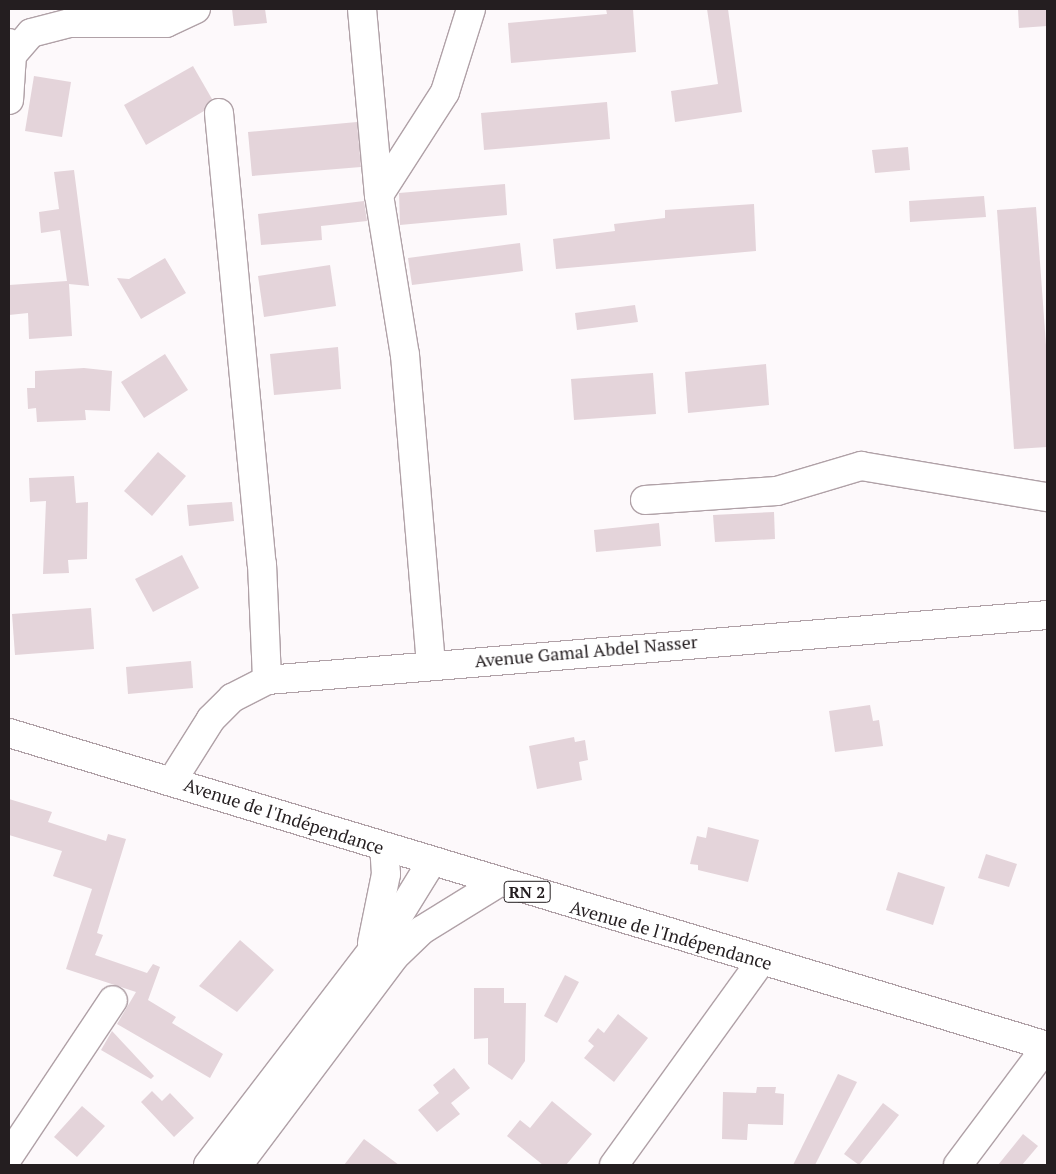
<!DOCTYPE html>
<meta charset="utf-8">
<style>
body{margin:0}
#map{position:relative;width:1056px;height:1174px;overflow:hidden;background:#fdf9fb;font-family:"PT Serif",serif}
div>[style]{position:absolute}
.building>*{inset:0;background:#e4d4da}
.roads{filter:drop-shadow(1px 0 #b0a1a7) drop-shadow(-1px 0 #b0a1a7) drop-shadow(0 1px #b0a1a7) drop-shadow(0 -1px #b0a1a7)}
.minor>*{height:28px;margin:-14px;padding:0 14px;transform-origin:14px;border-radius:14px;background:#fff}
.major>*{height:28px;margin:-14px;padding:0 14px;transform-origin:14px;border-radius:14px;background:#fff}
span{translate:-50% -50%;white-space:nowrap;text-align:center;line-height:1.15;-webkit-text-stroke:4px #fff;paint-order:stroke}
.shield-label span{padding:1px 4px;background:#fff;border:1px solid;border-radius:4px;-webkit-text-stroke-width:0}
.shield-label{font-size:16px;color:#241e20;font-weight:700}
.street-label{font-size:18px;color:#241e20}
.frame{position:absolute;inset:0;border:10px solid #241e20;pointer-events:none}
</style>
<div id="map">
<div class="building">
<i style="clip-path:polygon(232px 9px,265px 9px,267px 23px,234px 26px)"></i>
<i style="clip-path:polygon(606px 9px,633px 9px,636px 52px,511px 63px,508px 23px,607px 14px)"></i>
<i style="clip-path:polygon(707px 9px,728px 9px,742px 112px,675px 122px,671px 91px,718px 84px)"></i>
<i style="clip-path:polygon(1018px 9px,1047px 9px,1047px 26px,1019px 28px)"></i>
<i style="clip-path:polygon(193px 66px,212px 99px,204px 111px,146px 145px,124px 105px)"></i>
<i style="clip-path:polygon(34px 76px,71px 82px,62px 137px,25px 131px)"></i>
<i style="clip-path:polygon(607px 102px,610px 139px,484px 150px,481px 113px)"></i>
<i style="clip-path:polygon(357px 122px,361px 167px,252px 176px,248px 132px)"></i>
<i style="clip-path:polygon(908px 147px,910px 170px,875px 173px,872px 150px)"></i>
<i style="clip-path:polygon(74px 170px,89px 286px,69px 284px,72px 336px,29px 339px,28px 313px,9px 315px,9px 285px,67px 281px,60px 230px,41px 233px,39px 212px,59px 209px,54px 172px)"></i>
<i style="clip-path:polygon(505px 184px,507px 215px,400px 225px,399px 193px)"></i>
<i style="clip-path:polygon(984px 196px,986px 217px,910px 222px,909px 201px)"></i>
<i style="clip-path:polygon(364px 201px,367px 221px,321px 226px,322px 240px,261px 245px,258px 214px)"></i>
<i style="clip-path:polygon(754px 204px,756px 251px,556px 269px,553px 239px,615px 231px,614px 224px,665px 218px,665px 210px)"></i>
<i style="clip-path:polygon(1036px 207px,1047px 359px,1047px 447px,1014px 449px,997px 210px)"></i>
<i style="clip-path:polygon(520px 243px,523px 271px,412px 285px,408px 258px)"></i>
<i style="clip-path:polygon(165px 258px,186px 293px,141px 319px,117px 278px,129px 279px)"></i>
<i style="clip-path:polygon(330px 265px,336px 306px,264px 317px,258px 276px)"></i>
<i style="clip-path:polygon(635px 305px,638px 322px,577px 330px,575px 313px)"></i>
<i style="clip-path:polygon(338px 347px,341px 389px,274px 395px,270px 354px)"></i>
<i style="clip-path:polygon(165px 354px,188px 390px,144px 418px,121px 382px)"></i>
<i style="clip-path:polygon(766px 364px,769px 405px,688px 413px,685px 372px)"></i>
<i style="clip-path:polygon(84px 368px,112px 371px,110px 411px,85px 410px,86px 420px,37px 422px,36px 408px,28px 409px,27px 388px,35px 388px,35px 371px)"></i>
<i style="clip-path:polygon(653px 373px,656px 414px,574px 420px,571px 379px)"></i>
<i style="clip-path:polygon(158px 452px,186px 476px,152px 516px,124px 491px)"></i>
<i style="clip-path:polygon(74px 476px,76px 503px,88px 502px,87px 559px,68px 560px,69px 573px,43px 574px,46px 501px,30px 502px,29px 478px)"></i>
<i style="clip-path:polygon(232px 502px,234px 521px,189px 526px,187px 505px)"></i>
<i style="clip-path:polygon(774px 512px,775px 539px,715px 542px,713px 515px)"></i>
<i style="clip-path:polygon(659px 523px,661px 546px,596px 552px,594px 530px)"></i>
<i style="clip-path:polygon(182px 555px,199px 588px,153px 612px,135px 579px)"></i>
<i style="clip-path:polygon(91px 608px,94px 649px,15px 655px,12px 614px)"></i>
<i style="clip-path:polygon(191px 661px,193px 688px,128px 694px,126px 667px)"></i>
<i style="clip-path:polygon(870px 705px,873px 721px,879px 720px,883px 746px,835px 752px,829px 711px)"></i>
<i style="clip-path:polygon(574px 737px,575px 742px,585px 740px,588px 760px,579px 762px,582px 780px,537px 789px,529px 746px)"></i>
<i style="clip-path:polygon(9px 799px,52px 812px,48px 822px,106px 841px,108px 834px,126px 839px,97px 933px,103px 935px,95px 955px,147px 973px,153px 964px,160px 967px,148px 1000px,176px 1017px,172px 1023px,223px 1054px,210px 1078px,117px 1024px,136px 992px,66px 969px,92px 889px,53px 876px,62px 851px,9px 835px)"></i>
<i style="clip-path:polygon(708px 827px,759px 840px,748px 882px,698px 870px,698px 865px,690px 864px,697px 836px,706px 838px)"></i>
<i style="clip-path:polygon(986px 854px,1017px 864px,1009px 887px,978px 878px)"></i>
<i style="clip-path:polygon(898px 872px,945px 887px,933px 925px,886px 910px)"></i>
<i style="clip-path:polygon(240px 940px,274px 970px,237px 1012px,199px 986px)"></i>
<i style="clip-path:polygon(565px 975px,579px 982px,557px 1023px,544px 1016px)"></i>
<i style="clip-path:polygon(474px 988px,504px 988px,504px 1003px,526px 1003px,525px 1061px,512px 1080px,488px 1064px,488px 1038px,474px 1039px)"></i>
<i style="clip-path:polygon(618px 1014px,648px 1038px,614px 1082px,584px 1058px,594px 1046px,588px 1041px,598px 1028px,604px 1033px)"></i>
<i style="clip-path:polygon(112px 1031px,154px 1076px,151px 1079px,101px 1050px)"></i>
<i style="clip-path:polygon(454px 1068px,470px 1088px,451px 1103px,460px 1114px,437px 1132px,418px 1110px,439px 1093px,433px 1085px)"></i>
<i style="clip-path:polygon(838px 1074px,857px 1082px,815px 1165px,793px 1165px)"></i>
<i style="clip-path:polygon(757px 1087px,776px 1087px,775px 1093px,784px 1094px,783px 1125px,748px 1124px,747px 1140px,722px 1139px,723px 1092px,756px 1093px)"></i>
<i style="clip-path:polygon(152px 1091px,162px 1101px,170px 1093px,194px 1118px,174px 1137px,141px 1102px)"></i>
<i style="clip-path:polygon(552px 1101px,592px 1134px,566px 1165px,543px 1165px,507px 1136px,520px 1120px,530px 1128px)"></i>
<i style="clip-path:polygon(883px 1103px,899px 1115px,859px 1165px,844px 1154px)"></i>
<i style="clip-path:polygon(82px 1106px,105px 1126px,77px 1157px,54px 1137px)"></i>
<i style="clip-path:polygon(1023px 1134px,1038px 1146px,1022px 1165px,998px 1165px)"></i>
<i style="clip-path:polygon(364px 1139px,399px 1165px,344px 1165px)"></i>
</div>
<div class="roads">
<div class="minor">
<i style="left:362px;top:9px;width:187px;rotate:84.8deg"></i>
<i style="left:379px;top:195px;width:162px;rotate:80.8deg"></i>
<i style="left:405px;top:355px;width:309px;rotate:85.2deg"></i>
<i style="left:9px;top:43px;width:12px;rotate:76deg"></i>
<i style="left:12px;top:55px;width:29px;rotate:-49deg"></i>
<i style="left:31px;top:33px;width:40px;rotate:-14.4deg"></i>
<i style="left:70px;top:23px;width:96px"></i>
<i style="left:166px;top:23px;width:33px;rotate:-25deg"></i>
<i style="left:9px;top:100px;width:45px;rotate:-86.2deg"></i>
<i style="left:219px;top:113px;width:453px;rotate:84.6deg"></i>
<i style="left:262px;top:564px;width:116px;rotate:87.5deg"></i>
<i style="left:379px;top:195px;width:122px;rotate:-57.3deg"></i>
<i style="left:445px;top:92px;width:87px;rotate:-72.6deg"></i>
<i style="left:645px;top:500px;width:132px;rotate:-3.9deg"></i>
<i style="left:777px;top:491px;width:88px;rotate:-16.6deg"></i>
<i style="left:861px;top:466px;width:189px;rotate:9.5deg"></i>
<i style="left:172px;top:781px;width:73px;rotate:-57.8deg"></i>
<i style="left:211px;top:719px;width:30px;rotate:-45deg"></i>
<i style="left:232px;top:698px;width:39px;rotate:-27deg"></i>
<i style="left:267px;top:680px;width:783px;rotate:-4.76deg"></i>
<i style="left:372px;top:943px;width:70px;rotate:-78.5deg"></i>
<i style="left:386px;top:874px;width:26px;rotate:-94deg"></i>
<i style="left:9px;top:1156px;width:187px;rotate:-56.3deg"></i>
<i style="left:208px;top:1165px;width:311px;rotate:-52.6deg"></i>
<i style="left:397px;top:918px;width:65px;rotate:-58.3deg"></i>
<i style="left:238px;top:1165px;width:260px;rotate:-53.1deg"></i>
<i style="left:394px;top:957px;width:39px;rotate:-44deg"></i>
<i style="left:422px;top:930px;width:89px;rotate:-31.7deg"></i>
<i style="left:614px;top:1165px;width:251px;rotate:-54.2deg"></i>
<i style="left:958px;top:1165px;width:149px;rotate:-53.2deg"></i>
</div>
<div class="major">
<i style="left:9px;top:733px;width:1084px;rotate:16.78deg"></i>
</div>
</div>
<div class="shield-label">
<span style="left:527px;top:892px">RN 2</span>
</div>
<div class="street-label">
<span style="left:586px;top:651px;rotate:-5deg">Avenue Gamal Abdel Nasser</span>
<span style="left:284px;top:816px;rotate:18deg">Avenue de l'Indépendance</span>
<span style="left:671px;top:935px;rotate:16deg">Avenue de l'Indépendance</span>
</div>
<div class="frame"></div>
</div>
